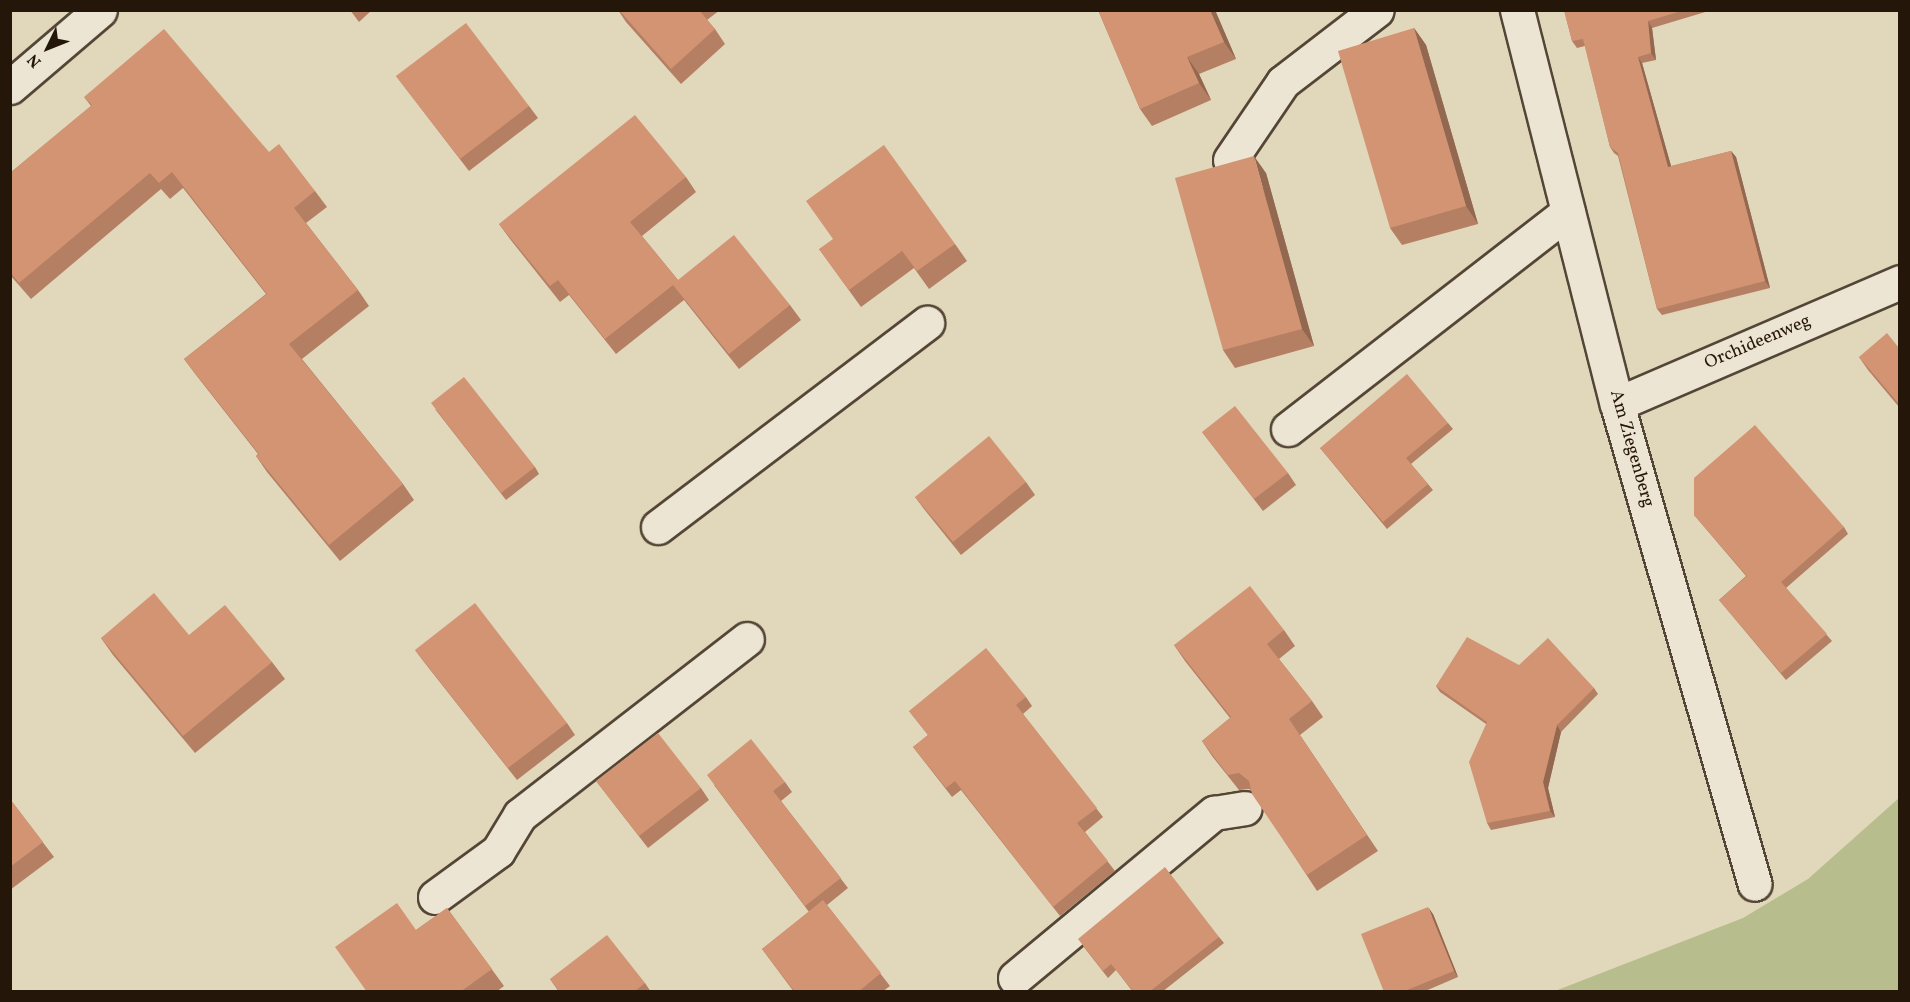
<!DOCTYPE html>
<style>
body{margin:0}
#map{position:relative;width:1910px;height:1002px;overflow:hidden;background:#e1d7bb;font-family:Vollkorn,serif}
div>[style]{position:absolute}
.green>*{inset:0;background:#b8bd8d}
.roads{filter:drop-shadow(2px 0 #544636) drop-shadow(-2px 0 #544636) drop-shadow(0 2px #544636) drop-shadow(0 -2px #544636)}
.minor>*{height:33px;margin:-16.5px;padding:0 16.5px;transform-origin:16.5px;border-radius:16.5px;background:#ece5d3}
.wall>*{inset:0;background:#b57f63}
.shaded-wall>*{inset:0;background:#936850}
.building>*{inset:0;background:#d29473}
span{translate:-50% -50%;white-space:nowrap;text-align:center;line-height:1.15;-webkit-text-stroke:6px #ece5d3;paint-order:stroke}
.street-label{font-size:18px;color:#25160a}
.frame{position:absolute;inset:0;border:12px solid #25160a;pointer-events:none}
.north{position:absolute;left:18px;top:18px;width:60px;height:60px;-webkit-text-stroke:4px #ece5d3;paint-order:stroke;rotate:227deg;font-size:16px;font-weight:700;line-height:24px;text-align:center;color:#25160a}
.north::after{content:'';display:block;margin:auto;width:21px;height:27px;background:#25160a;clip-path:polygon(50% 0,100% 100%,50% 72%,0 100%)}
</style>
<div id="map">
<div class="green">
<i style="clip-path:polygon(1899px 798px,1899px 991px,1555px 991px,1743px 918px,1808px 879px)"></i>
</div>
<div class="roads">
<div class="minor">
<i style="left:1517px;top:10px;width:406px;rotate:75.8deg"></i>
<i style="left:1617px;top:404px;width:499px;rotate:74deg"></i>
<i style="left:10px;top:87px;width:118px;rotate:-40.5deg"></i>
<i style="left:1230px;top:160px;width:94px;rotate:-55.8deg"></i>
<i style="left:1283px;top:82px;width:118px;rotate:-37.5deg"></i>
<i style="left:1617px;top:404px;width:308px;rotate:-23.3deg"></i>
<i style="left:1288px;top:429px;width:354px;rotate:-37.8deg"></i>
<i style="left:658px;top:527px;width:338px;rotate:-37.2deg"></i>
<i style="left:435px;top:897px;width:78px;rotate:-36.1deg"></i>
<i style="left:498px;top:851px;width:42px;rotate:-58.6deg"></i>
<i style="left:520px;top:815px;width:287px;rotate:-37.8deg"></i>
<i style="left:1015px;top:978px;width:259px;rotate:-39.7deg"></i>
<i style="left:1214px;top:813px;width:31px;rotate:-9deg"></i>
</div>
</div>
<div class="wall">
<i style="clip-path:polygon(350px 10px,372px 10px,359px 22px)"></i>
<i style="clip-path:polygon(618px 10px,720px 10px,707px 20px,715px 29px,725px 44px,681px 84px,626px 22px)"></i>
<i style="clip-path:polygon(1098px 10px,1215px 10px,1236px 59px,1199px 74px,1211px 100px,1152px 126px,1140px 109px)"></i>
<i style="clip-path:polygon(1564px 10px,1712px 10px,1652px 28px,1656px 60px,1642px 63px,1671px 166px,1731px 151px,1736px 157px,1770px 288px,1662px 315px,1657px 309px,1618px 156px,1614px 153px,1610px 147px,1585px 46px,1577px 48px,1572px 41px)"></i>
<i style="clip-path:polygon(1414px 28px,1426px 45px,1478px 224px,1402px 245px,1390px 228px)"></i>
<i style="clip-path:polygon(396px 76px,529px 106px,538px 118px,469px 171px)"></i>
<i style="clip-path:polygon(84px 97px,269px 152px,315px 191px,327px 207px,306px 223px,358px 290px,369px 306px,302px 359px,403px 484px,414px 500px,340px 561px,267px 472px,256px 456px,258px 454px,196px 375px,184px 359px,266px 294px,183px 188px,170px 199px,161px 189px,31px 299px,10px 275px,10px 173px,91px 106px)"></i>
<i style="clip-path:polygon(1266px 173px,1314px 346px,1235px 368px,1223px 350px)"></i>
<i style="clip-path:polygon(686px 177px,696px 192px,642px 236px,678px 280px,790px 305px,801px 320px,739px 369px,684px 300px,616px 354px,569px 295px,560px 302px,510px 239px,499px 224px)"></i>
<i style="clip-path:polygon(955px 244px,967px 261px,929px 289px,914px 268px,861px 307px,819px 249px)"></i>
<i style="clip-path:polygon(1899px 348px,1899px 407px,1868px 370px,1859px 357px)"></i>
<i style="clip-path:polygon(435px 409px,535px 467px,539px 474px,506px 500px)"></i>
<i style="clip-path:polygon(1448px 423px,1453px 429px,1411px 464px,1433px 490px,1387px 529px,1320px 448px)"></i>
<i style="clip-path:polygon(1202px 432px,1288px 473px,1296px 485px,1263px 511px)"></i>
<i style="clip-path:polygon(1026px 482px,1035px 495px,961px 555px,924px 509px,915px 497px)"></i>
<i style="clip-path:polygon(1694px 515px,1844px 527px,1848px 534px,1786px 588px,1832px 641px,1786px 680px,1719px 600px,1746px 576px)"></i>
<i style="clip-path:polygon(1284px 630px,1295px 646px,1279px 659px,1312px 701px,1323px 717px,1300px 735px,1378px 851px,1317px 891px,1251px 790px,1249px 789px,1239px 790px,1212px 756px,1202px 741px,1230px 718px,1185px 661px,1174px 645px)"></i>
<i style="clip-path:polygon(189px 635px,272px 662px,285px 679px,195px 753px,113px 655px,101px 638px)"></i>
<i style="clip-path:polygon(415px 650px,567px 723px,575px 735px,517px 780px,424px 662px)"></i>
<i style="clip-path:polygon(1519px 665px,1594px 688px,1598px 694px,1561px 732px,1548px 788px,1555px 817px,1491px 830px,1487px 823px,1486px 724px,1440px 692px,1436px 686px)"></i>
<i style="clip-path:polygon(1026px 697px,1032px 706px,1023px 714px,1103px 817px,1085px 832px,1115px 871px,1060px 916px,961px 790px,952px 797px,913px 747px,928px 735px,909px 711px)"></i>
<i style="clip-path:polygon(596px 781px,701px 788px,709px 800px,648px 848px)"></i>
<i style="clip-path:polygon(785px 782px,792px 792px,781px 801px,848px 888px,827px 905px,890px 986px,882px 992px,794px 992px,762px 949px,809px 912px,714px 785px)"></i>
<i style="clip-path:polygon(10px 799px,54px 857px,10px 890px)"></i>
<i style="clip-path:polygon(447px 908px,504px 986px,496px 992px,367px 992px,416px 930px)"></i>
<i style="clip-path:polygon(1433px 914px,1458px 977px,1423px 992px,1384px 992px)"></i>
<i style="clip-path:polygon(1219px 937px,1224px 943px,1162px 992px,1133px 992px,1116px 970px,1108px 978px,1083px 946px)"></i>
<i style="clip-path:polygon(550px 979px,645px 983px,651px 992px,559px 992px)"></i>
</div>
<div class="shaded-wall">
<i style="clip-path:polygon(1210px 10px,1215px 10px,1236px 59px,1224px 42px)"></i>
<i style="clip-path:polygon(1648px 21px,1652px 28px,1656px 60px,1651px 53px)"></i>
<i style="clip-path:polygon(1414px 28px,1426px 45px,1478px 224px,1466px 206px)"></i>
<i style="clip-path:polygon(1187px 57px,1199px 74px,1211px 100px,1199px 83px)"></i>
<i style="clip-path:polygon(1638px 57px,1642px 63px,1673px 173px,1668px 167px)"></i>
<i style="clip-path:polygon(1731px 151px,1736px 157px,1770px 288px,1765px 281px)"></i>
<i style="clip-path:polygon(1254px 156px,1266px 173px,1314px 346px,1302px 329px)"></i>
<i style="clip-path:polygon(1557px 725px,1561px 732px,1548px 788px,1555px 817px,1550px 811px,1543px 782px)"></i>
<i style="clip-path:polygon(1428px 907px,1433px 914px,1458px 977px,1454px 971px)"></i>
</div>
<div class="building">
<i style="clip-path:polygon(619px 10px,699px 10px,715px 29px,671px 69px)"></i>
<i style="clip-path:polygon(1098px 10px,1210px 10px,1224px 42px,1187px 57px,1199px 83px,1140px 109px)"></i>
<i style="clip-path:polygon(1564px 10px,1685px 10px,1648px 21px,1651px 53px,1638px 57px,1668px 167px,1731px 151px,1765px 281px,1657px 309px,1618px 153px,1610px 147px,1583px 39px,1572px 41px)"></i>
<i style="clip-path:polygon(466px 23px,529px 106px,460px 159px,396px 76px)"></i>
<i style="clip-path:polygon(1414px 28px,1466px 206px,1390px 228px,1338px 51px)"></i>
<i style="clip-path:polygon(164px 29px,269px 152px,279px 144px,315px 191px,294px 208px,358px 290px,289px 344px,403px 484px,329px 545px,256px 456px,259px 454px,184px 359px,267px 294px,172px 172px,159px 183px,150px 173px,19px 283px,10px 272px,10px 173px,92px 105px,84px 97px)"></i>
<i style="clip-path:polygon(635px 115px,686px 177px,630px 222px,678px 280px,734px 235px,790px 305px,729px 354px,673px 285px,605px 339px,558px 280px,550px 286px,499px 224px)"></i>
<i style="clip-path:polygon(884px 145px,955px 244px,917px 271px,902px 251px,849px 290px,819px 249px,833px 239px,806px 201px)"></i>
<i style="clip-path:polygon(1254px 156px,1302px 329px,1223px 350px,1175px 178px)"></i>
<i style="clip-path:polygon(1887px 333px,1899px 348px,1899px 404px,1859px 357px)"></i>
<i style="clip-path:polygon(1407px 374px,1448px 423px,1406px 458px,1428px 484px,1383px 522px,1320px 448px)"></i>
<i style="clip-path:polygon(464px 377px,535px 467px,501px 493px,431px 403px)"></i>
<i style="clip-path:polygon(1235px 406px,1288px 473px,1254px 499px,1202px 432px)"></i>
<i style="clip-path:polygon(1755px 425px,1844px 527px,1781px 582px,1827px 634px,1781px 673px,1719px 600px,1747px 576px,1694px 515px,1694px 478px)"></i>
<i style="clip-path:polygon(989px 436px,1026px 482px,953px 542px,915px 497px)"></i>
<i style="clip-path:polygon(1250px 586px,1284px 630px,1267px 644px,1312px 701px,1289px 719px,1367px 835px,1307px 875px,1252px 794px,1249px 781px,1239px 773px,1228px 775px,1202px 741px,1231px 717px,1174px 645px)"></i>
<i style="clip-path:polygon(154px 593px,189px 635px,225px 605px,272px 662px,183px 736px,101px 638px)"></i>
<i style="clip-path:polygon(475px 603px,567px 723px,508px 768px,415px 650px)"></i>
<i style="clip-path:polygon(1467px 637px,1519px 665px,1548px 638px,1594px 688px,1557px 725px,1543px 782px,1550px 811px,1487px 823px,1469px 762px,1487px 722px,1436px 686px)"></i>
<i style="clip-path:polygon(986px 648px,1026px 697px,1016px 705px,1097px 808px,1077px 823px,1108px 861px,1053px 907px,955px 781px,946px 788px,913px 747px,928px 735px,909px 711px)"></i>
<i style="clip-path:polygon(658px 733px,701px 788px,639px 836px,596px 781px)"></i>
<i style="clip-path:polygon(751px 739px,785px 782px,773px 791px,841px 878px,805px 906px,707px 775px)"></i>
<i style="clip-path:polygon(10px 799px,43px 842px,10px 867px)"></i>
<i style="clip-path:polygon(1165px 867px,1219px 937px,1149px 992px,1134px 992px,1111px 964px,1103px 971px,1078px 939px)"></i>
<i style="clip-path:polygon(823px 900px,881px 973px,858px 992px,795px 992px,762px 949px)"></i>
<i style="clip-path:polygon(397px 903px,416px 930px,447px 908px,492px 969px,460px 992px,367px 992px,335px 947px)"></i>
<i style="clip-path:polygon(1428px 907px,1454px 971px,1402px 992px,1384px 992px,1361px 934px)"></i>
<i style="clip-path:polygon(607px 935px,645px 983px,634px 992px,560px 992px,550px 979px)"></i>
</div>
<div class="street-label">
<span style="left:1758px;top:343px;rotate:-23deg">Orchideenweg</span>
<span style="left:1631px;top:449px;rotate:74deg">Am Ziegenberg</span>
</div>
<div class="frame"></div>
<div class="north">N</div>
</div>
